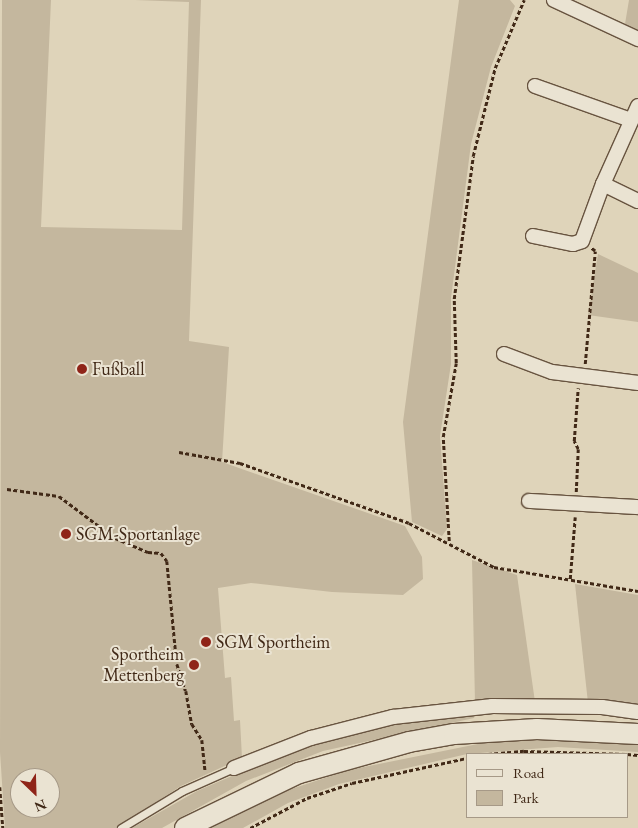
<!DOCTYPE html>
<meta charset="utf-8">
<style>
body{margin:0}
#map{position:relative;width:638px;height:828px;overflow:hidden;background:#dfd4ba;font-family:"EB Garamond",serif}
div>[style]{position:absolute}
.green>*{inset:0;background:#c4b79e}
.path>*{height:2.5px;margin-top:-1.25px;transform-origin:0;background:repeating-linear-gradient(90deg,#412917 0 4px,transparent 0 6.5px)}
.roads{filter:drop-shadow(1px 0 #685440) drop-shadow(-1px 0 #685440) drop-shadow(0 1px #685440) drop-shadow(0 -1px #685440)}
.lane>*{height:7px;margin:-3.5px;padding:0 3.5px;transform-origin:3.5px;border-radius:3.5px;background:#eae3d2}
.street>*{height:14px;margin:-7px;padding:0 7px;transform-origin:7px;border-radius:7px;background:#eae3d2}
.secondary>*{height:20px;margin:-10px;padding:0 10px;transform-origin:10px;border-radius:10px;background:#eae3d2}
.dots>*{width:14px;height:14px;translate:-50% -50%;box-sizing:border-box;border:2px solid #eae3d2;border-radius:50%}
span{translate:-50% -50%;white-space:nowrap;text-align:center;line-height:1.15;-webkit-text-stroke:4px #eae3d2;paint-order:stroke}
.poi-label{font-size:18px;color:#412917}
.left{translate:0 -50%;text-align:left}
.right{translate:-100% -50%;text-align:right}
.legend{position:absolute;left:466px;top:753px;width:162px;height:65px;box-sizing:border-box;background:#eae3d2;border:1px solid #a69987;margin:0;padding:6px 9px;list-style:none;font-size:15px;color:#412917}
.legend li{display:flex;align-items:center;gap:10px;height:25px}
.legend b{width:25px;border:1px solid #a69987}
.north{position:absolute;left:10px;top:768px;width:50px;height:50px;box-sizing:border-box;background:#eae3d2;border:1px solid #a69987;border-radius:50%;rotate:156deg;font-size:14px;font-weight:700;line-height:20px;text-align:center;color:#412917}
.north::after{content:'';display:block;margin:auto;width:18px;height:22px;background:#8f2418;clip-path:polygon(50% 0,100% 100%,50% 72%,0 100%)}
</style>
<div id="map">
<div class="green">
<i style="clip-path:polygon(evenodd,2px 0,51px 0,41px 227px,182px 230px,189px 2px,135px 0,201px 0,189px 341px,229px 347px,222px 462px,405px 526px,422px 557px,423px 579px,403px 595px,332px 592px,251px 583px,218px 588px,225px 678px,231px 677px,234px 721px,240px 720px,242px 758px,181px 786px,116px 828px,5px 828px,0 752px,2px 0,20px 778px,50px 778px,50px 808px,20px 808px,20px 778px)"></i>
<i style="clip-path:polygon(459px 0,510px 0,515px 6px,491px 67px,471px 144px,451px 298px,451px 364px,440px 436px,447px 529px,442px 536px,412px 522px,403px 422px)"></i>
<i style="clip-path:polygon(629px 0,638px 0,638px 31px,625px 24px)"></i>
<i style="clip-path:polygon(598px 254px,638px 273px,638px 322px,588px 315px)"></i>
<i style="clip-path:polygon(472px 560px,517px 575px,535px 702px,475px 703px)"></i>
<i style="clip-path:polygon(575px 584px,638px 595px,638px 709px,588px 703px)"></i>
<i style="clip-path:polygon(476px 710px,474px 718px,323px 751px,246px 781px,162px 828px,132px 828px,197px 791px,312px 742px,396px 721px)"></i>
<i style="clip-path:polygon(518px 736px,638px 742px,638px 752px,558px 747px,467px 754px,339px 784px,288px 803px,243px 828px,204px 828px,258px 800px,349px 770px)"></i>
</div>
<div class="path">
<i style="left:585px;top:364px;width:113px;rotate:-84.9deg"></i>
<i style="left:595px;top:251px;width:5px;rotate:-143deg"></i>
<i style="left:179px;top:452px;width:62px;rotate:10.2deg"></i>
<i style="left:240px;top:463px;width:179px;rotate:19.5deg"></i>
<i style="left:409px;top:523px;width:96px;rotate:27.4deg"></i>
<i style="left:494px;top:567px;width:146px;rotate:9.5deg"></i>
<i style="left:7px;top:489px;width:52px;rotate:7.7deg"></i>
<i style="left:59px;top:496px;width:70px;rotate:36.9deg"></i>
<i style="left:115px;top:538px;width:36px;rotate:23deg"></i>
<i style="left:148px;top:552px;width:13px;rotate:4deg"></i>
<i style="left:161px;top:553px;width:10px;rotate:53deg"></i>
<i style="left:167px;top:561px;width:103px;rotate:84.5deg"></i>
<i style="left:177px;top:664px;width:28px;rotate:72deg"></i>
<i style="left:186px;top:691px;width:34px;rotate:80deg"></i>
<i style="left:192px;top:724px;width:19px;rotate:58deg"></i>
<i style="left:202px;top:740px;width:31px;rotate:84deg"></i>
<i style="left:576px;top:492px;width:43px;rotate:-87.3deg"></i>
<i style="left:578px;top:449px;width:9px;rotate:-117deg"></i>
<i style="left:574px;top:441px;width:53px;rotate:-85.7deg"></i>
<i style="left:449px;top:541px;width:104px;rotate:-93.3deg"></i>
<i style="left:443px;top:437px;width:75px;rotate:-80deg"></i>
<i style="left:456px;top:363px;width:64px;rotate:-91.8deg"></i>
<i style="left:454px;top:299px;width:144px;rotate:-82.4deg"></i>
<i style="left:473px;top:156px;width:91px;rotate:-76deg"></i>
<i style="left:495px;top:68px;width:74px;rotate:-66.9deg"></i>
<i style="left:570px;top:579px;width:62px;rotate:-85.4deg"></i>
<i style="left:488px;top:754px;width:36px;rotate:-5deg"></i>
<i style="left:524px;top:751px;width:102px;rotate:1.7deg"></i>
<i style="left:627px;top:754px;width:11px;rotate:5deg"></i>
<i style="left:0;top:787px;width:41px;rotate:85.8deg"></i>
<i style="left:250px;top:828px;width:64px;rotate:-27.8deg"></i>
<i style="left:307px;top:798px;width:47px;rotate:-18.4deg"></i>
<i style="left:352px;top:783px;width:118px;rotate:-12.3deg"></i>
</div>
<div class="roads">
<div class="lane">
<i style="left:121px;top:828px;width:71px;rotate:-31.2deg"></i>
<i style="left:182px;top:791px;width:57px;rotate:-23.9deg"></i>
</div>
<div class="street">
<i style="left:554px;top:0;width:93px;rotate:24.9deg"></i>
<i style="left:535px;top:86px;width:102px;rotate:19.5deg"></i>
<i style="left:638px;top:106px;width:85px;rotate:114.2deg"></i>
<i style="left:603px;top:184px;width:39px;rotate:26deg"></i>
<i style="left:533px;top:236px;width:41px;rotate:11.3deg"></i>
<i style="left:573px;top:244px;width:9px;rotate:-18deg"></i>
<i style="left:582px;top:241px;width:61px;rotate:-69.8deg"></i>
<i style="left:504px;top:354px;width:51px;rotate:20.6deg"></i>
<i style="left:552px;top:372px;width:87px;rotate:7.3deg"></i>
<i style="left:529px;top:501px;width:109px;rotate:3.2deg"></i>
<i style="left:234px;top:768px;width:83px;rotate:-21.3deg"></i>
<i style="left:311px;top:738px;width:85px;rotate:-14.4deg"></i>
<i style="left:393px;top:717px;width:100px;rotate:-6.3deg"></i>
<i style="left:492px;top:706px;width:110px;rotate:0.5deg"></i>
<i style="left:602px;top:707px;width:36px;rotate:8deg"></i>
</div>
<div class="secondary">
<i style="left:185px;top:828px;width:127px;rotate:-25.8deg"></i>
<i style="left:299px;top:773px;width:114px;rotate:-15.7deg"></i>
<i style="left:409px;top:742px;width:46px;rotate:-10.1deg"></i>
<i style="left:454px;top:734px;width:83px;rotate:-3.4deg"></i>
<i style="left:537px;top:729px;width:101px;rotate:2.8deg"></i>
</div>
</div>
<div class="dots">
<i style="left:82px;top:369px;background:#8f2418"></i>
<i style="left:66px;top:534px;background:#8f2418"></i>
<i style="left:206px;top:642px;background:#8f2418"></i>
<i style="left:194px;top:665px;background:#8f2418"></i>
</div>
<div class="poi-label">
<span class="left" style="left:92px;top:369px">Fußball</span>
<span class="left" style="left:76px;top:534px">SGM-Sportanlage</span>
<span class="left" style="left:216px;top:642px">SGM Sportheim</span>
<span class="right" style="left:184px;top:665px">Sportheim<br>Mettenberg</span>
</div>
<ul class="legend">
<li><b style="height:6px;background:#eae3d2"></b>Road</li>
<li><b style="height:14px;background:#c4b79e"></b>Park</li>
</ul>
<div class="north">N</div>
</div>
